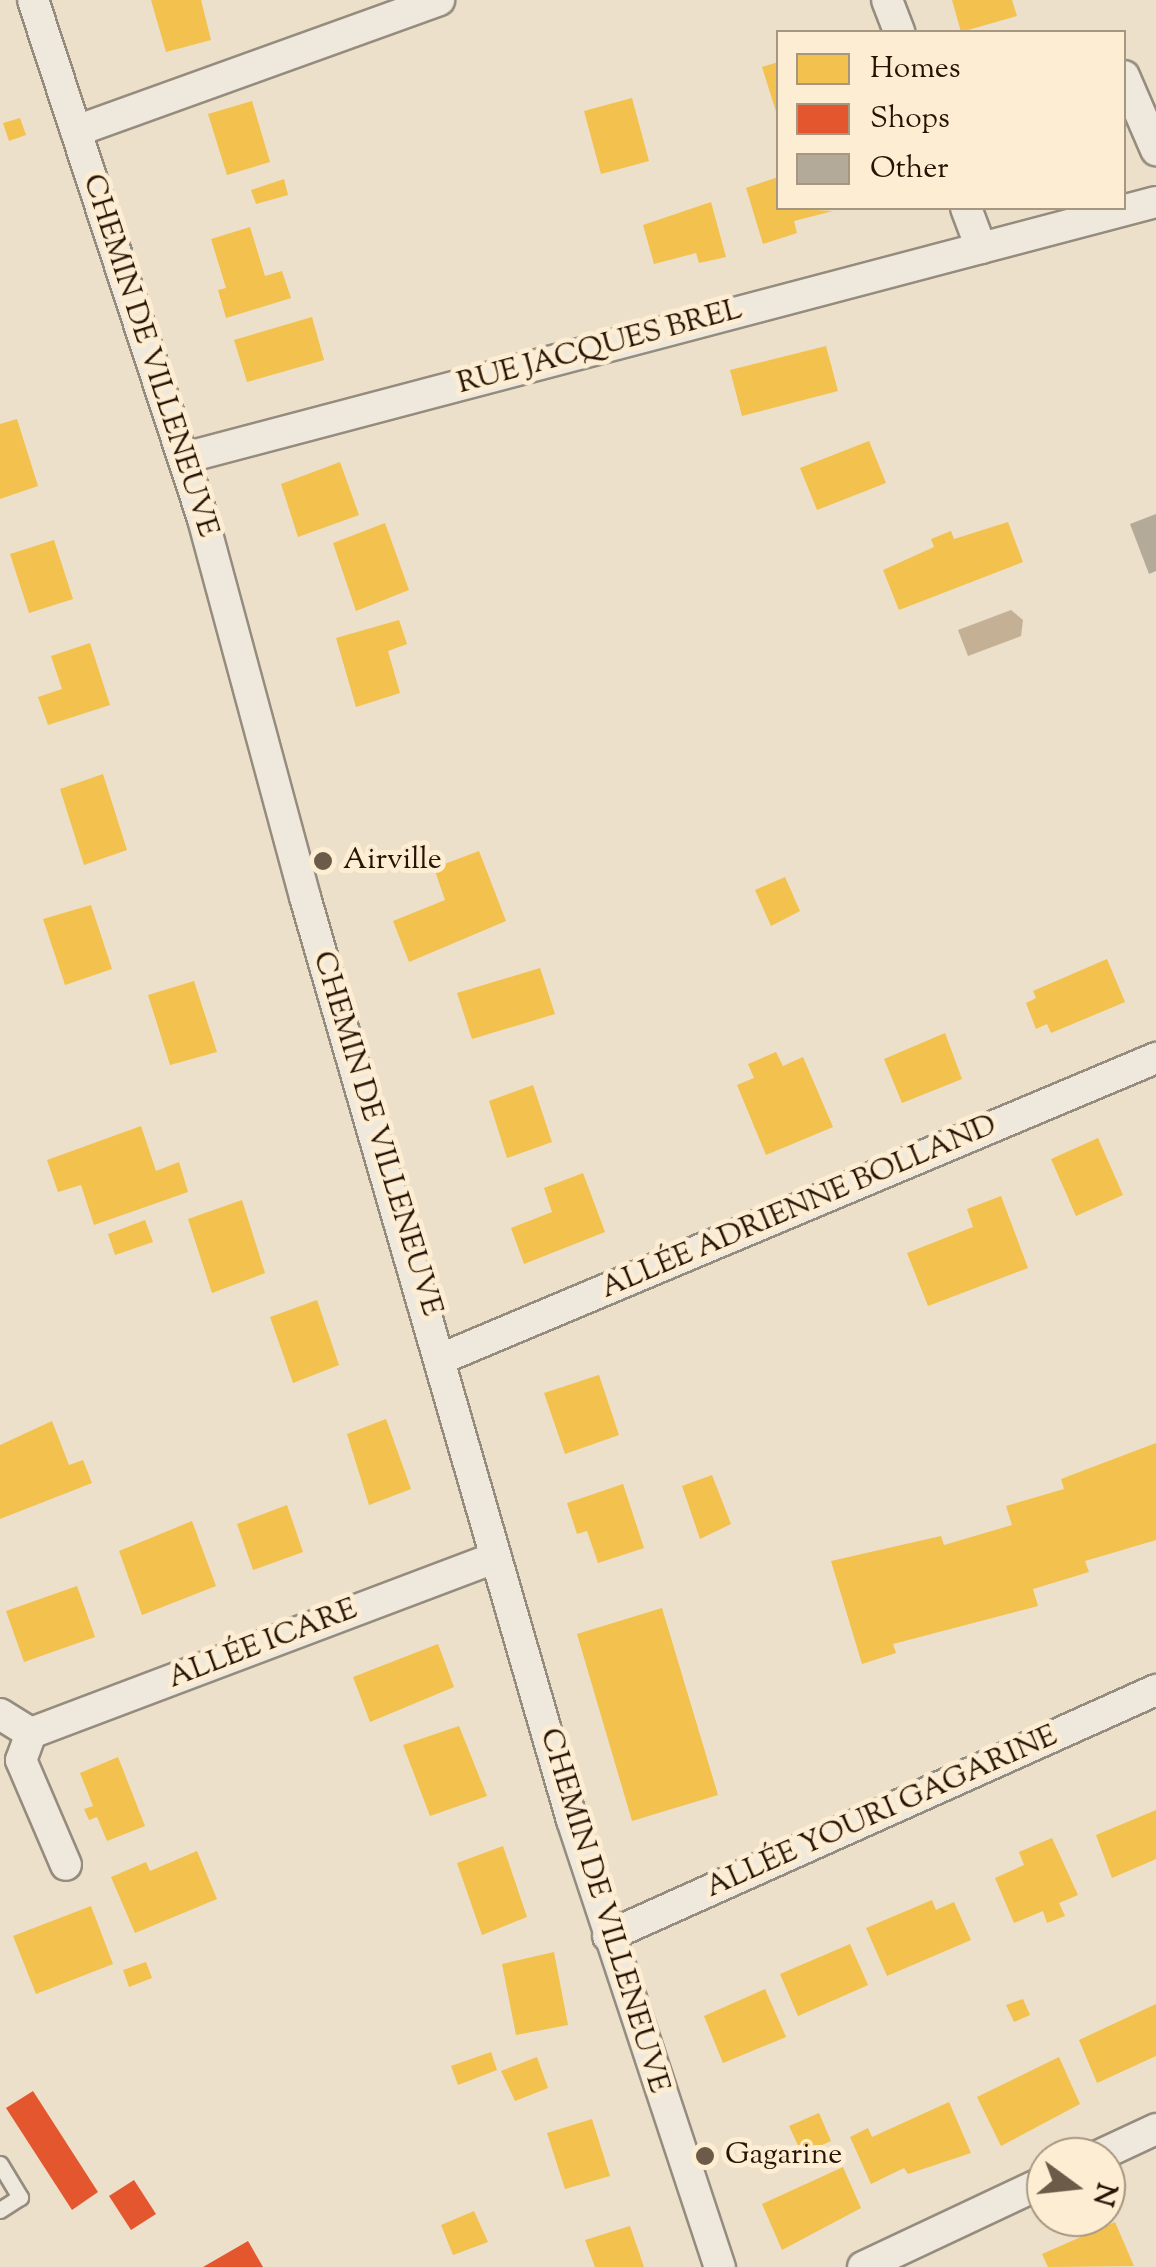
<!DOCTYPE html>
<meta charset="utf-8">
<style>
body{margin:0}
#map{position:relative;width:1156px;height:2267px;overflow:hidden;background:#ece0ca;font-family:"Sorts Mill Goudy",serif}
div>[style]{position:absolute}
.water>*{inset:0;background:#c4b094}
.homes>*{inset:0;background:#f2c14e}
.shops>*{inset:0;background:#e4572e}
.building>*{inset:0;background:#b3aa9a}
.roads{filter:drop-shadow(2px 0 #958c7e) drop-shadow(-2px 0 #958c7e) drop-shadow(0 2px #958c7e) drop-shadow(0 -2px #958c7e)}
.service>*{height:15px;margin:-7.5px;padding:0 7.5px;transform-origin:7.5px;border-radius:7.5px;background:#efe8dd}
.minor>*{height:30px;margin:-15px;padding:0 15px;transform-origin:15px;border-radius:15px;background:#efe8dd}
.dots>*{width:28px;height:28px;translate:-50% -50%;box-sizing:border-box;border:5px solid #fcedd3;border-radius:50%}
span{translate:-50% -50%;white-space:nowrap;text-align:center;line-height:1.15;-webkit-text-stroke:10px #fcedd3;paint-order:stroke}
.street-label{font-size:30px;color:#271304}
.poi-label{font-size:30px;color:#271304}
.left{translate:0 -50%;text-align:left}
.legend{position:absolute;left:776px;top:30px;width:350px;height:180px;box-sizing:border-box;background:#fcedd3;border:2px solid #a79680;margin:0;padding:12px 18px;list-style:none;font-size:30px;color:#271304}
.legend li{display:flex;align-items:center;gap:20px;height:50px}
.legend b{width:50px;border:2px solid #a79680}
.north{position:absolute;left:1026px;top:2137px;width:100px;height:100px;box-sizing:border-box;background:#fcedd3;border:2px solid #a79680;border-radius:50%;rotate:105deg;font-size:28px;font-weight:700;line-height:40px;text-align:center;color:#271304}
.north::after{content:'';display:block;margin:auto;width:35px;height:45px;background:#6c5b49;clip-path:polygon(50% 0,100% 100%,50% 72%,0 100%)}
</style>
<div id="map">
<div class="water">
<i style="clip-path:polygon(1011px 610px,1023px 620px,1021px 636px,968px 656px,958px 630px)"></i>
</div>
<div class="homes">
<i style="clip-path:polygon(151px 0,201px 0,211px 40px,166px 52px)"></i>
<i style="clip-path:polygon(952px 0,1012px 0,1017px 16px,961px 32px)"></i>
<i style="clip-path:polygon(778px 62px,778px 118px,762px 67px)"></i>
<i style="clip-path:polygon(632px 98px,649px 161px,601px 174px,584px 111px)"></i>
<i style="clip-path:polygon(252px 101px,270px 162px,227px 175px,208px 114px)"></i>
<i style="clip-path:polygon(20px 118px,26px 135px,9px 141px,3px 123px)"></i>
<i style="clip-path:polygon(778px 177px,778px 208px,833px 211px,794px 221px,797px 233px,763px 244px,746px 188px)"></i>
<i style="clip-path:polygon(284px 179px,288px 195px,256px 204px,251px 190px)"></i>
<i style="clip-path:polygon(711px 202px,726px 257px,699px 263px,696px 253px,654px 264px,643px 225px)"></i>
<i style="clip-path:polygon(250px 227px,265px 276px,282px 271px,291px 298px,226px 318px,218px 290px,226px 288px,211px 239px)"></i>
<i style="clip-path:polygon(312px 317px,324px 360px,247px 382px,234px 340px)"></i>
<i style="clip-path:polygon(826px 346px,838px 391px,742px 416px,730px 370px)"></i>
<i style="clip-path:polygon(17px 419px,38px 486px,0 499px,0 424px)"></i>
<i style="clip-path:polygon(869px 441px,886px 483px,817px 510px,800px 468px)"></i>
<i style="clip-path:polygon(340px 462px,359px 515px,298px 537px,281px 484px)"></i>
<i style="clip-path:polygon(1008px 522px,1023px 562px,899px 610px,883px 570px,934px 547px,931px 539px,951px 531px,954px 539px)"></i>
<i style="clip-path:polygon(385px 523px,409px 590px,356px 611px,333px 543px)"></i>
<i style="clip-path:polygon(54px 540px,73px 599px,29px 613px,10px 554px)"></i>
<i style="clip-path:polygon(399px 620px,407px 644px,388px 651px,400px 693px,356px 707px,336px 638px)"></i>
<i style="clip-path:polygon(90px 643px,110px 705px,48px 725px,38px 697px,62px 689px,51px 656px)"></i>
<i style="clip-path:polygon(103px 774px,127px 850px,84px 865px,60px 789px)"></i>
<i style="clip-path:polygon(479px 851px,506px 921px,409px 962px,393px 921px,445px 900px,434px 868px)"></i>
<i style="clip-path:polygon(785px 877px,800px 911px,771px 926px,755px 890px)"></i>
<i style="clip-path:polygon(91px 905px,112px 969px,65px 985px,43px 919px)"></i>
<i style="clip-path:polygon(1107px 959px,1125px 1002px,1051px 1033px,1047px 1024px,1036px 1029px,1026px 1003px,1036px 998px,1033px 991px)"></i>
<i style="clip-path:polygon(540px 968px,555px 1014px,472px 1039px,457px 993px)"></i>
<i style="clip-path:polygon(194px 981px,217px 1052px,170px 1065px,148px 995px)"></i>
<i style="clip-path:polygon(945px 1033px,962px 1079px,902px 1103px,884px 1059px)"></i>
<i style="clip-path:polygon(776px 1052px,783px 1066px,803px 1057px,833px 1127px,766px 1155px,737px 1085px,754px 1078px,748px 1064px)"></i>
<i style="clip-path:polygon(533px 1085px,552px 1142px,507px 1158px,489px 1101px)"></i>
<i style="clip-path:polygon(141px 1126px,156px 1171px,179px 1162px,188px 1192px,94px 1225px,81px 1185px,58px 1192px,47px 1160px)"></i>
<i style="clip-path:polygon(1098px 1138px,1123px 1195px,1076px 1216px,1051px 1159px)"></i>
<i style="clip-path:polygon(583px 1173px,605px 1232px,524px 1264px,511px 1228px,552px 1212px,544px 1188px)"></i>
<i style="clip-path:polygon(1001px 1196px,1028px 1268px,928px 1306px,907px 1253px,973px 1227px,967px 1209px)"></i>
<i style="clip-path:polygon(242px 1200px,265px 1273px,212px 1293px,188px 1219px)"></i>
<i style="clip-path:polygon(145px 1220px,153px 1242px,115px 1255px,108px 1234px)"></i>
<i style="clip-path:polygon(317px 1300px,339px 1365px,293px 1383px,270px 1317px)"></i>
<i style="clip-path:polygon(599px 1375px,619px 1435px,565px 1454px,544px 1393px)"></i>
<i style="clip-path:polygon(386px 1419px,411px 1489px,369px 1505px,347px 1434px)"></i>
<i style="clip-path:polygon(52px 1421px,69px 1465px,83px 1460px,92px 1483px,0 1519px,0 1445px)"></i>
<i style="clip-path:polygon(1156px 1443px,1156px 1540px,1085px 1561px,1089px 1572px,1033px 1589px,1038px 1606px,893px 1644px,896px 1653px,862px 1664px,831px 1561px,941px 1536px,944px 1545px,1012px 1525px,1006px 1506px,1064px 1489px,1061px 1479px)"></i>
<i style="clip-path:polygon(712px 1475px,731px 1524px,700px 1539px,682px 1486px)"></i>
<i style="clip-path:polygon(623px 1484px,644px 1548px,598px 1563px,587px 1531px,577px 1534px,567px 1503px)"></i>
<i style="clip-path:polygon(287px 1505px,303px 1552px,253px 1570px,237px 1524px)"></i>
<i style="clip-path:polygon(192px 1521px,216px 1586px,142px 1615px,119px 1551px)"></i>
<i style="clip-path:polygon(77px 1586px,95px 1637px,24px 1662px,6px 1611px)"></i>
<i style="clip-path:polygon(662px 1608px,718px 1795px,632px 1821px,577px 1634px)"></i>
<i style="clip-path:polygon(438px 1644px,454px 1687px,370px 1722px,353px 1677px)"></i>
<i style="clip-path:polygon(459px 1726px,487px 1796px,430px 1816px,403px 1745px)"></i>
<i style="clip-path:polygon(118px 1757px,145px 1826px,107px 1841px,97px 1817px,89px 1820px,84px 1809px,93px 1806px,80px 1773px)"></i>
<i style="clip-path:polygon(1156px 1810px,1156px 1859px,1112px 1878px,1096px 1835px)"></i>
<i style="clip-path:polygon(1052px 1838px,1078px 1895px,1059px 1903px,1065px 1916px,1047px 1923px,1043px 1911px,1014px 1923px,995px 1878px,1024px 1865px,1019px 1852px)"></i>
<i style="clip-path:polygon(503px 1846px,527px 1917px,482px 1935px,457px 1863px)"></i>
<i style="clip-path:polygon(197px 1851px,217px 1899px,135px 1933px,111px 1877px,146px 1862px,150px 1871px)"></i>
<i style="clip-path:polygon(932px 1900px,936px 1910px,954px 1902px,971px 1940px,887px 1976px,866px 1928px)"></i>
<i style="clip-path:polygon(91px 1906px,113px 1964px,36px 1994px,13px 1936px)"></i>
<i style="clip-path:polygon(850px 1944px,868px 1985px,798px 2016px,780px 1974px)"></i>
<i style="clip-path:polygon(554px 1952px,568px 2025px,516px 2035px,502px 1964px)"></i>
<i style="clip-path:polygon(146px 1962px,152px 1978px,129px 1987px,123px 1970px)"></i>
<i style="clip-path:polygon(765px 1989px,786px 2037px,723px 2063px,704px 2016px)"></i>
<i style="clip-path:polygon(1023px 1999px,1030px 2015px,1014px 2022px,1006px 2005px)"></i>
<i style="clip-path:polygon(1156px 2004px,1156px 2056px,1097px 2083px,1079px 2040px)"></i>
<i style="clip-path:polygon(491px 2052px,497px 2070px,458px 2085px,451px 2066px)"></i>
<i style="clip-path:polygon(537px 2057px,548px 2088px,515px 2101px,501px 2071px)"></i>
<i style="clip-path:polygon(1059px 2057px,1080px 2104px,1001px 2146px,977px 2097px)"></i>
<i style="clip-path:polygon(949px 2102px,971px 2153px,908px 2174px,904px 2168px,871px 2184px,850px 2137px,868px 2128px,872px 2137px)"></i>
<i style="clip-path:polygon(819px 2113px,831px 2141px,802px 2154px,789px 2126px)"></i>
<i style="clip-path:polygon(592px 2119px,610px 2176px,565px 2189px,547px 2133px)"></i>
<i style="clip-path:polygon(843px 2167px,861px 2208px,782px 2250px,762px 2204px)"></i>
<i style="clip-path:polygon(474px 2211px,488px 2242px,453px 2255px,441px 2225px)"></i>
<i style="clip-path:polygon(1115px 2222px,1134px 2266px,1048px 2267px,1042px 2254px)"></i>
<i style="clip-path:polygon(630px 2226px,644px 2267px,595px 2267px,585px 2240px)"></i>
</div>
<div class="shops">
<i style="clip-path:polygon(33px 2091px,98px 2192px,72px 2210px,6px 2108px)"></i>
<i style="clip-path:polygon(134px 2180px,156px 2214px,131px 2230px,109px 2196px)"></i>
<i style="clip-path:polygon(248px 2241px,263px 2267px,203px 2267px)"></i>
</div>
<div class="building">
<i style="clip-path:polygon(1156px 514px,1156px 571px,1149px 574px,1130px 524px)"></i>
</div>
<div class="roads">
<div class="service">
<i style="left:0;top:2164px;width:39px;rotate:59deg"></i>
<i style="left:20px;top:2197px;width:24px;rotate:147deg"></i>
</div>
<div class="minor">
<i style="left:33px;top:0;width:546px;rotate:71.86deg"></i>
<i style="left:203px;top:519px;width:392px;rotate:74.9deg"></i>
<i style="left:305px;top:897px;width:961px;rotate:73.87deg"></i>
<i style="left:572px;top:1820px;width:471px;rotate:71.7deg"></i>
<i style="left:887px;top:0;width:34px;rotate:69deg"></i>
<i style="left:1124px;top:76px;width:81px;rotate:66.6deg"></i>
<i style="left:76px;top:131px;width:386px;rotate:-19.8deg"></i>
<i style="left:966px;top:208px;width:43px;rotate:69.4deg"></i>
<i style="left:184px;top:458px;width:1005px;rotate:-14.76deg"></i>
<i style="left:443px;top:1358px;width:774px;rotate:-22.82deg"></i>
<i style="left:0;top:1714px;width:36px;rotate:32deg"></i>
<i style="left:31px;top:1733px;width:497px;rotate:-20.7deg"></i>
<i style="left:31px;top:1733px;width:29px;rotate:110deg"></i>
<i style="left:21px;top:1760px;width:114px;rotate:66.8deg"></i>
<i style="left:608px;top:1936px;width:601px;rotate:-24.18deg"></i>
<i style="left:1096px;top:2157px;width:66px;rotate:-25deg"></i>
<i style="left:863px;top:2267px;width:202px;rotate:-25.2deg"></i>
</div>
</div>
<div class="dots">
<i style="left:323px;top:861px;background:#6c5b49"></i>
<i style="left:705px;top:2156px;background:#6c5b49"></i>
</div>
<div class="street-label">
<span style="left:600px;top:348px;rotate:-15deg">RUE JACQUES BREL</span>
<span style="left:149px;top:356px;rotate:72deg">CHEMIN DE VILLENEUVE</span>
<span style="left:376px;top:1134px;rotate:73deg">CHEMIN DE VILLENEUVE</span>
<span style="left:799px;top:1208px;rotate:-23deg">ALLÉE ADRIENNE BOLLAND</span>
<span style="left:263px;top:1645px;rotate:-21deg">ALLÉE ICARE</span>
<span style="left:882px;top:1813px;rotate:-24deg">ALLÉE YOURI GAGARINE</span>
<span style="left:603px;top:1911px;rotate:73deg">CHEMIN DE VILLENEUVE</span>
</div>
<div class="poi-label">
<span class="left" style="left:343px;top:861px">Airville</span>
<span class="left" style="left:725px;top:2156px">Gagarine</span>
</div>
<ul class="legend">
<li><b style="height:28px;background:#f2c14e"></b>Homes</li>
<li><b style="height:28px;background:#e4572e"></b>Shops</li>
<li><b style="height:28px;background:#b3aa9a"></b>Other</li>
</ul>
<div class="north">N</div>
</div>
